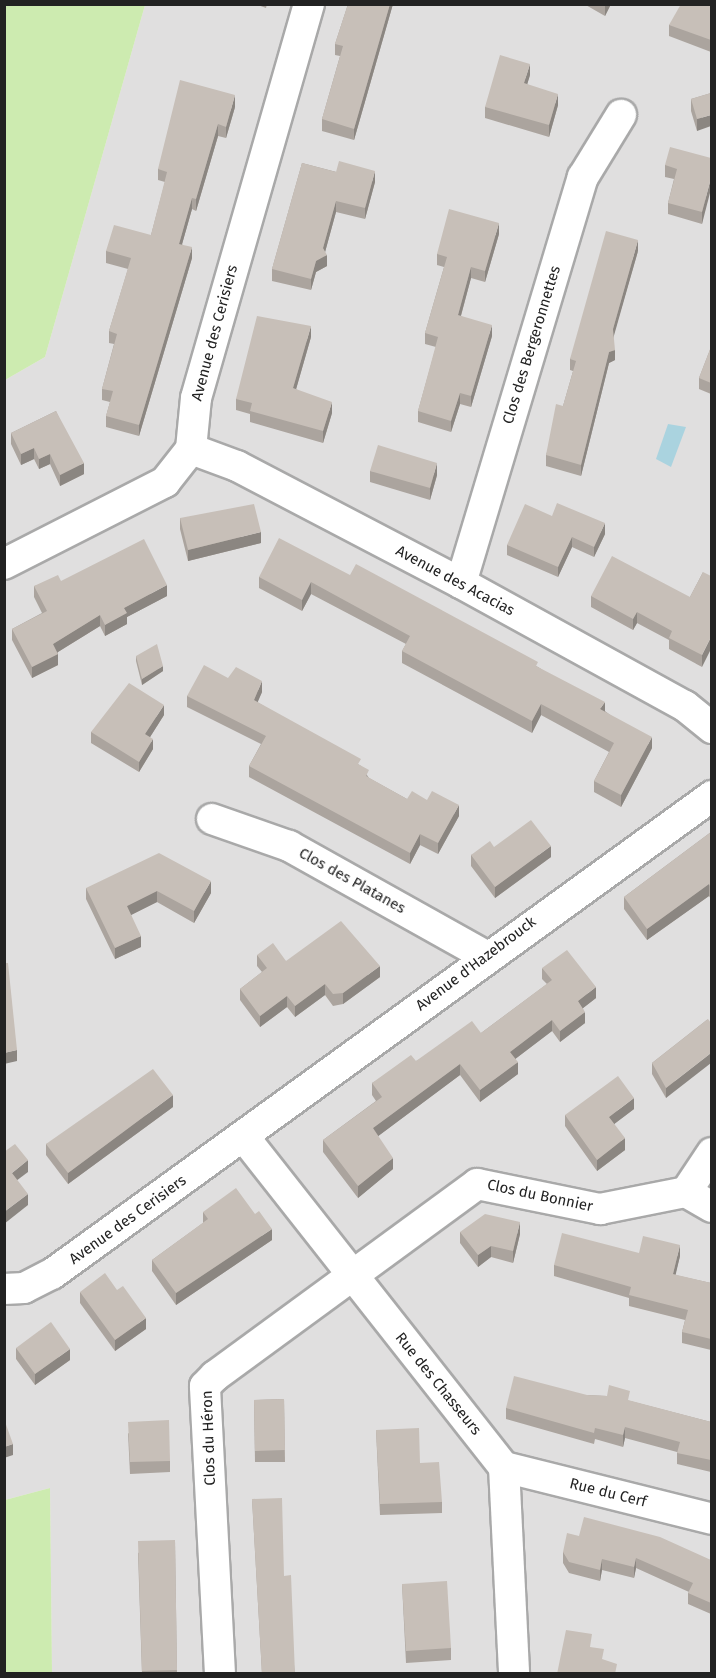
<!DOCTYPE html>
<meta charset="utf-8">
<style>
body{margin:0}
#map{position:relative;width:716px;height:1678px;overflow:hidden;background:#f2efe9;font-family:"Fira Sans",sans-serif}
div>[style]{position:absolute}
.residential>*{inset:0;background:#e0dfdf}
.grass>*{inset:0;background:#cdebb0}
.water>*{inset:0;background:#aad3df}
.roads{filter:drop-shadow(2px 0 #a9a9a9) drop-shadow(-2px 0 #a9a9a9) drop-shadow(0 2px #a9a9a9) drop-shadow(0 -2px #a9a9a9)}
.street>*{height:30px;margin:-15px;padding:0 15px;transform-origin:15px;border-radius:15px;background:#fff}
.wall>*{inset:0;background:#aba49e}
.shaded-wall>*{inset:0;background:#8b8681}
.building>*{inset:0;background:#c7bfb8}
span{translate:-50% -50%;white-space:nowrap;text-align:center;line-height:1.15;-webkit-text-stroke:6px #fff;paint-order:stroke}
.street-label{font-size:15px;color:#222}
.frame{position:absolute;inset:0;border:6px solid #222;pointer-events:none}
</style>
<div id="map">
<div class="residential">
<i style="clip-path:polygon(145px 5px,711px 5px,711px 1673px,52px 1673px,50px 1488px,5px 1500px,5px 380px,45px 357px)"></i>
</div>
<div class="grass">
<i style="clip-path:polygon(5px 4px,145px 5px,45px 357px,5px 380px)"></i>
<i style="clip-path:polygon(50px 1488px,52px 1673px,5px 1673px,5px 1500px)"></i>
</div>
<div class="water">
<i style="clip-path:polygon(668px 424px,686px 427px,671px 467px,656px 459px)"></i>
</div>
<div class="roads">
<div class="street">
<i style="left:191px;top:449px;width:49px;rotate:20.3deg"></i>
<i style="left:237px;top:466px;width:253px;rotate:27.6deg"></i>
<i style="left:461px;top:583px;width:256px;rotate:28.8deg"></i>
<i style="left:685px;top:706px;width:35px;rotate:39deg"></i>
<i style="left:4px;top:564px;width:181px;rotate:-27deg"></i>
<i style="left:165px;top:482px;width:42px;rotate:-51.8deg"></i>
<i style="left:191px;top:449px;width:51px;rotate:-84.4deg"></i>
<i style="left:196px;top:398px;width:410px;rotate:-74deg"></i>
<i style="left:461px;top:583px;width:424px;rotate:-73.3deg"></i>
<i style="left:583px;top:177px;width:73px;rotate:-58.5deg"></i>
<i style="left:212px;top:819px;width:82px;rotate:19.3deg"></i>
<i style="left:289px;top:846px;width:226px;rotate:29.2deg"></i>
<i style="left:244px;top:1137px;width:420px;rotate:51.8deg"></i>
<i style="left:504px;top:1467px;width:207px;rotate:87.2deg"></i>
<i style="left:686px;top:1192px;width:47px;rotate:-56.3deg"></i>
<i style="left:4px;top:1289px;width:20px;rotate:-3deg"></i>
<i style="left:24px;top:1288px;width:31px;rotate:-27deg"></i>
<i style="left:52px;top:1274px;width:815px;rotate:-35.91deg"></i>
<i style="left:504px;top:1467px;width:214px;rotate:14deg"></i>
<i style="left:220px;top:1674px;width:288px;rotate:-93deg"></i>
<i style="left:205px;top:1386px;width:14px;rotate:-45deg"></i>
<i style="left:215px;top:1376px;width:325px;rotate:-36.2deg"></i>
<i style="left:477px;top:1184px;width:126px;rotate:11.5deg"></i>
<i style="left:600px;top:1209px;width:88px;rotate:-11.2deg"></i>
<i style="left:686px;top:1192px;width:30px;rotate:30deg"></i>
</div>
</div>
<div class="wall">
<i style="clip-path:polygon(255px 4px,267px 4px,266px 8px)"></i>
<i style="clip-path:polygon(348px 4px,393px 4px,354px 140px,322px 131px,322px 119px,340px 56px,335px 55px,335px 44px)"></i>
<i style="clip-path:polygon(584px 4px,611px 4px,605px 16px)"></i>
<i style="clip-path:polygon(711px 4px,711px 52px,669px 36px,669px 25px)"></i>
<i style="clip-path:polygon(530px 75px,527px 84px,558px 105px,549px 137px,485px 118px,485px 107px)"></i>
<i style="clip-path:polygon(711px 93px,697px 131px,691px 111px,691px 99px)"></i>
<i style="clip-path:polygon(235px 107px,226px 138px,218px 136px,196px 211px,192px 209px,182px 244px,192px 258px,139px 436px,106px 427px,106px 416px,110px 402px,102px 400px,102px 389px,114px 344px,109px 343px,109px 331px,128px 269px,106px 263px,106px 251px,151px 235px,165px 182px,158px 180px,158px 169px)"></i>
<i style="clip-path:polygon(711px 158px,702px 224px,668px 214px,668px 203px,674px 179px,665px 177px,665px 165px)"></i>
<i style="clip-path:polygon(302px 163px,375px 182px,365px 219px,336px 212px,325px 252px,327px 266px,316px 272px,311px 290px,272px 281px,272px 269px)"></i>
<i style="clip-path:polygon(499px 234px,485px 282px,471px 278px,461px 316px,492px 336px,471px 407px,460px 404px,451px 432px,418px 422px,418px 411px,436px 347px,425px 344px,425px 333px,444px 267px,437px 265px,437px 254px)"></i>
<i style="clip-path:polygon(638px 251px,613px 337px,615px 360px,609px 363px,581px 476px,546px 466px,546px 455px,563px 406px,573px 371px,570px 370px,570px 359px)"></i>
<i style="clip-path:polygon(311px 337px,296px 389px,332px 413px,323px 443px,250px 422px,250px 414px,236px 410px,236px 399px)"></i>
<i style="clip-path:polygon(711px 347px,711px 394px,699px 389px,699px 378px)"></i>
<i style="clip-path:polygon(56px 411px,84px 474px,60px 486px,50px 464px,39px 469px,34px 459px,21px 465px,11px 444px,11px 433px)"></i>
<i style="clip-path:polygon(370px 471px,437px 475px,430px 500px,370px 482px)"></i>
<i style="clip-path:polygon(552px 516px,605px 534px,594px 557px,572px 547px,558px 577px,507px 555px,507px 545px)"></i>
<i style="clip-path:polygon(180px 518px,261px 543px,188px 561px,180px 529px)"></i>
<i style="clip-path:polygon(703px 572px,702px 667px,669px 649px,669px 640px,637px 623px,633px 630px,591px 607px,591px 596px,690px 597px)"></i>
<i style="clip-path:polygon(350px 575px,538px 667px,605px 711px,652px 748px,621px 807px,594px 792px,594px 781px,609px 752px,541px 715px,532px 733px,402px 663px,402px 651px,406px 644px,311px 594px,302px 611px,259px 588px,259px 577px)"></i>
<i style="clip-path:polygon(61px 581px,167px 596px,127px 617px,127px 624px,105px 636px,100px 626px,58px 652px,58px 665px,32px 678px,12px 640px,12px 629px,42px 613px,34px 597px,34px 586px)"></i>
<i style="clip-path:polygon(136px 656px,163px 671px,142px 685px,136px 661px)"></i>
<i style="clip-path:polygon(228px 678px,262px 692px,257px 702px,361px 766px,369px 778px,407px 799px,459px 816px,438px 854px,420px 845px,410px 864px,249px 777px,249px 766px,261px 744px,187px 707px,187px 696px)"></i>
<i style="clip-path:polygon(164px 715px,150px 737px,153px 749px,139px 772px,91px 743px,91px 732px)"></i>
<i style="clip-path:polygon(4px 830px,6px 841px,6px 852px,4px 853px)"></i>
<i style="clip-path:polygon(711px 832px,711px 899px,709px 896px,647px 940px,624px 909px,624px 897px)"></i>
<i style="clip-path:polygon(494px 847px,551px 857px,495px 898px,471px 866px,471px 855px)"></i>
<i style="clip-path:polygon(86px 888px,211px 893px,194px 923px,157px 902px,131px 915px,141px 947px,115px 959px,86px 899px)"></i>
<i style="clip-path:polygon(257px 955px,286px 961px,380px 977px,343px 1004px,333px 1006px,325px 995px,295px 1017px,287px 1007px,260px 1027px,240px 1000px,240px 989px,262px 972px,257px 966px)"></i>
<i style="clip-path:polygon(542px 968px,596px 998px,583px 1008px,585px 1023px,560px 1042px,552px 1031px,515px 1059px,518px 1074px,480px 1102px,460px 1075px,378px 1136px,393px 1169px,358px 1198px,323px 1152px,323px 1140px,376px 1101px,372px 1095px,372px 1083px,416px 1061px,481px 1033px,547px 984px,542px 979px)"></i>
<i style="clip-path:polygon(708px 1019px,666px 1098px,652px 1074px,652px 1063px)"></i>
<i style="clip-path:polygon(173px 1107px,68px 1184px,46px 1155px,46px 1144px)"></i>
<i style="clip-path:polygon(634px 1109px,614px 1124px,625px 1150px,597px 1171px,565px 1126px,565px 1115px)"></i>
<i style="clip-path:polygon(203px 1212px,272px 1240px,176px 1305px,152px 1271px,152px 1260px,203px 1223px)"></i>
<i style="clip-path:polygon(460px 1232px,520px 1234px,513px 1263px,491px 1257px,478px 1267px,460px 1243px)"></i>
<i style="clip-path:polygon(639px 1253px,680px 1256px,675px 1275px,711px 1283px,711px 1350px,682px 1343px,682px 1332px,685px 1320px,629px 1306px,629px 1298px,554px 1276px,554px 1265px)"></i>
<i style="clip-path:polygon(80px 1292px,146px 1329px,115px 1351px,80px 1303px)"></i>
<i style="clip-path:polygon(16px 1348px,70px 1360px,35px 1385px,16px 1359px)"></i>
<i style="clip-path:polygon(587px 1395px,607px 1396px,630px 1401px,711px 1422px,711px 1472px,677px 1464px,677px 1452px,625px 1438px,623px 1447px,595px 1439px,594px 1444px,506px 1419px,506px 1408px)"></i>
<i style="clip-path:polygon(284px 1399px,285px 1462px,255px 1462px,254px 1400px)"></i>
<i style="clip-path:polygon(376px 1430px,420px 1463px,442px 1502px,442px 1513px,380px 1515px)"></i>
<i style="clip-path:polygon(128px 1433px,170px 1461px,170px 1472px,130px 1474px)"></i>
<i style="clip-path:polygon(252px 1499px,284px 1576px,295px 1674px,262px 1674px)"></i>
<i style="clip-path:polygon(175px 1540px,177px 1674px,142px 1674px,138px 1553px)"></i>
<i style="clip-path:polygon(563px 1552px,711px 1560px,711px 1614px,688px 1604px,688px 1593px,689px 1592px,636px 1568px,634px 1578px,602px 1570px,600px 1581px,569px 1573px,563px 1563px)"></i>
<i style="clip-path:polygon(402px 1584px,451px 1648px,451px 1660px,406px 1663px)"></i>
</div>
<div class="shaded-wall">
<i style="clip-path:polygon(390px 4px,393px 4px,354px 140px,354px 129px)"></i>
<i style="clip-path:polygon(611px 4px,605px 16px,605px 5px)"></i>
<i style="clip-path:polygon(530px 64px,530px 75px,524px 95px,524px 83px)"></i>
<i style="clip-path:polygon(558px 94px,558px 105px,549px 137px,549px 125px)"></i>
<i style="clip-path:polygon(235px 95px,235px 107px,226px 138px,226px 127px)"></i>
<i style="clip-path:polygon(711px 115px,711px 126px,697px 131px,697px 119px)"></i>
<i style="clip-path:polygon(218px 124px,218px 136px,196px 211px,196px 199px)"></i>
<i style="clip-path:polygon(375px 171px,375px 182px,365px 219px,365px 208px)"></i>
<i style="clip-path:polygon(711px 178px,711px 189px,702px 224px,702px 212px)"></i>
<i style="clip-path:polygon(192px 198px,192px 209px,179px 255px,179px 244px)"></i>
<i style="clip-path:polygon(336px 201px,336px 212px,324px 256px,327px 255px,327px 266px,316px 272px,311px 290px,311px 279px,316px 261px,323px 248px)"></i>
<i style="clip-path:polygon(499px 223px,499px 234px,485px 282px,485px 271px)"></i>
<i style="clip-path:polygon(638px 240px,638px 251px,613px 339px,613px 329px)"></i>
<i style="clip-path:polygon(192px 247px,192px 258px,139px 436px,139px 425px)"></i>
<i style="clip-path:polygon(471px 267px,471px 278px,458px 326px,458px 315px)"></i>
<i style="clip-path:polygon(492px 325px,492px 336px,471px 407px,471px 396px)"></i>
<i style="clip-path:polygon(311px 326px,311px 337px,293px 400px,293px 388px)"></i>
<i style="clip-path:polygon(615px 350px,615px 360px,609px 363px,581px 476px,581px 465px,609px 352px)"></i>
<i style="clip-path:polygon(460px 393px,460px 404px,451px 432px,451px 421px)"></i>
<i style="clip-path:polygon(332px 402px,332px 413px,323px 443px,323px 431px)"></i>
<i style="clip-path:polygon(34px 448px,34px 459px,21px 465px,21px 454px)"></i>
<i style="clip-path:polygon(50px 454px,50px 464px,39px 469px,39px 459px)"></i>
<i style="clip-path:polygon(84px 463px,84px 474px,60px 486px,60px 475px)"></i>
<i style="clip-path:polygon(437px 463px,437px 475px,430px 500px,430px 488px)"></i>
<i style="clip-path:polygon(605px 523px,605px 534px,594px 557px,594px 547px)"></i>
<i style="clip-path:polygon(261px 532px,261px 543px,188px 561px,188px 550px)"></i>
<i style="clip-path:polygon(572px 537px,572px 547px,558px 577px,558px 567px)"></i>
<i style="clip-path:polygon(311px 582px,311px 594px,302px 611px,302px 600px)"></i>
<i style="clip-path:polygon(167px 585px,167px 596px,127px 617px,127px 624px,105px 636px,105px 625px,124px 608px)"></i>
<i style="clip-path:polygon(637px 612px,637px 623px,633px 630px,633px 619px)"></i>
<i style="clip-path:polygon(100px 615px,100px 626px,53px 655px,53px 644px)"></i>
<i style="clip-path:polygon(711px 637px,711px 649px,702px 667px,702px 655px)"></i>
<i style="clip-path:polygon(58px 654px,58px 665px,32px 678px,32px 667px)"></i>
<i style="clip-path:polygon(163px 666px,163px 671px,142px 685px,142px 679px)"></i>
<i style="clip-path:polygon(262px 681px,262px 692px,254px 711px,254px 700px)"></i>
<i style="clip-path:polygon(605px 702px,605px 713px,600px 709px)"></i>
<i style="clip-path:polygon(541px 704px,541px 715px,532px 733px,532px 721px)"></i>
<i style="clip-path:polygon(164px 705px,164px 715px,145px 745px,145px 734px)"></i>
<i style="clip-path:polygon(652px 737px,652px 748px,621px 807px,621px 795px)"></i>
<i style="clip-path:polygon(153px 739px,153px 749px,139px 772px,139px 762px)"></i>
<i style="clip-path:polygon(459px 805px,459px 816px,438px 854px,438px 843px)"></i>
<i style="clip-path:polygon(420px 834px,420px 845px,410px 864px,410px 853px)"></i>
<i style="clip-path:polygon(551px 846px,551px 857px,495px 898px,495px 887px)"></i>
<i style="clip-path:polygon(211px 881px,211px 893px,194px 923px,194px 911px)"></i>
<i style="clip-path:polygon(709px 884px,709px 896px,647px 940px,647px 929px)"></i>
<i style="clip-path:polygon(157px 891px,157px 902px,127px 917px,127px 906px)"></i>
<i style="clip-path:polygon(141px 936px,141px 947px,115px 959px,115px 948px)"></i>
<i style="clip-path:polygon(380px 966px,380px 977px,343px 1004px,343px 993px)"></i>
<i style="clip-path:polygon(325px 984px,325px 995px,295px 1017px,295px 1006px)"></i>
<i style="clip-path:polygon(596px 987px,596px 998px,578px 1012px,578px 1001px)"></i>
<i style="clip-path:polygon(287px 996px,287px 1007px,260px 1027px,260px 1016px)"></i>
<i style="clip-path:polygon(585px 1012px,585px 1023px,560px 1042px,560px 1031px)"></i>
<i style="clip-path:polygon(552px 1020px,552px 1031px,510px 1063px,510px 1052px)"></i>
<i style="clip-path:polygon(17px 1050px,17px 1061px,4px 1064px,4px 1053px)"></i>
<i style="clip-path:polygon(711px 1053px,711px 1063px,666px 1098px,666px 1088px)"></i>
<i style="clip-path:polygon(518px 1062px,518px 1074px,480px 1102px,480px 1090px)"></i>
<i style="clip-path:polygon(460px 1064px,460px 1075px,373px 1140px,373px 1128px)"></i>
<i style="clip-path:polygon(173px 1095px,173px 1107px,68px 1184px,68px 1173px)"></i>
<i style="clip-path:polygon(634px 1098px,634px 1109px,609px 1128px,609px 1117px)"></i>
<i style="clip-path:polygon(625px 1138px,625px 1150px,597px 1171px,597px 1160px)"></i>
<i style="clip-path:polygon(393px 1158px,393px 1169px,358px 1198px,358px 1186px)"></i>
<i style="clip-path:polygon(28px 1160px,28px 1172px,12px 1184px,12px 1173px)"></i>
<i style="clip-path:polygon(28px 1194px,28px 1205px,4px 1224px,4px 1212px)"></i>
<i style="clip-path:polygon(520px 1222px,520px 1234px,513px 1263px,513px 1251px)"></i>
<i style="clip-path:polygon(272px 1229px,272px 1240px,176px 1305px,176px 1293px)"></i>
<i style="clip-path:polygon(680px 1245px,680px 1256px,673px 1286px,673px 1274px)"></i>
<i style="clip-path:polygon(491px 1246px,491px 1257px,478px 1267px,478px 1255px)"></i>
<i style="clip-path:polygon(146px 1318px,146px 1329px,115px 1351px,115px 1340px)"></i>
<i style="clip-path:polygon(70px 1349px,70px 1360px,35px 1385px,35px 1374px)"></i>
<i style="clip-path:polygon(625px 1427px,625px 1438px,623px 1447px,623px 1435px)"></i>
<i style="clip-path:polygon(13px 1444px,13px 1455px,4px 1458px,4px 1447px)"></i>
<i style="clip-path:polygon(636px 1558px,636px 1568px,634px 1578px,634px 1567px)"></i>
<i style="clip-path:polygon(602px 1559px,602px 1570px,600px 1581px,600px 1570px)"></i>
</div>
<div class="building">
<i style="clip-path:polygon(348px 4px,390px 4px,354px 129px,322px 119px,343px 46px,335px 44px)"></i>
<i style="clip-path:polygon(681px 4px,711px 4px,711px 40px,669px 25px)"></i>
<i style="clip-path:polygon(500px 55px,530px 64px,524px 83px,558px 94px,549px 125px,485px 107px)"></i>
<i style="clip-path:polygon(180px 80px,235px 95px,226px 127px,218px 124px,196px 199px,192px 198px,179px 244px,192px 247px,139px 425px,106px 416px,113px 391px,102px 389px,117px 334px,109px 331px,131px 258px,106px 251px,114px 225px,151px 235px,167px 172px,158px 169px)"></i>
<i style="clip-path:polygon(711px 93px,711px 115px,697px 119px,691px 99px)"></i>
<i style="clip-path:polygon(670px 147px,711px 158px,711px 178px,702px 212px,668px 203px,677px 169px,665px 165px)"></i>
<i style="clip-path:polygon(339px 161px,375px 171px,365px 208px,336px 201px,323px 248px,327px 255px,316px 261px,311px 279px,272px 269px,302px 163px,336px 172px)"></i>
<i style="clip-path:polygon(449px 209px,499px 223px,485px 271px,471px 267px,458px 315px,492px 325px,471px 396px,460px 393px,451px 421px,418px 411px,438px 337px,425px 333px,447px 257px,437px 254px)"></i>
<i style="clip-path:polygon(606px 231px,638px 240px,613px 329px,615px 350px,609px 352px,581px 465px,546px 455px,556px 404px,563px 406px,576px 361px,570px 359px)"></i>
<i style="clip-path:polygon(257px 316px,311px 326px,293px 388px,332px 402px,323px 431px,250px 411px,252px 403px,236px 399px)"></i>
<i style="clip-path:polygon(711px 347px,711px 383px,699px 378px)"></i>
<i style="clip-path:polygon(56px 411px,84px 463px,60px 475px,50px 454px,39px 459px,34px 448px,21px 454px,11px 433px)"></i>
<i style="clip-path:polygon(378px 445px,437px 463px,430px 488px,370px 471px)"></i>
<i style="clip-path:polygon(557px 503px,605px 523px,594px 547px,572px 537px,558px 567px,507px 545px,525px 504px,552px 516px)"></i>
<i style="clip-path:polygon(254px 504px,261px 532px,188px 550px,180px 518px)"></i>
<i style="clip-path:polygon(279px 538px,350px 575px,356px 564px,538px 662px,536px 666px,605px 702px,600px 709px,652px 737px,621px 795px,594px 781px,614px 743px,541px 704px,532px 721px,402px 651px,410px 636px,311px 582px,302px 600px,259px 577px)"></i>
<i style="clip-path:polygon(144px 539px,167px 585px,124px 608px,127px 613px,105px 625px,100px 615px,53px 644px,58px 654px,32px 667px,12px 629px,47px 611px,34px 586px,58px 575px,61px 581px)"></i>
<i style="clip-path:polygon(612px 556px,690px 597px,703px 572px,711px 576px,711px 637px,702px 655px,669px 638px,672px 631px,637px 612px,633px 619px,591px 596px)"></i>
<i style="clip-path:polygon(157px 644px,163px 666px,142px 679px,136px 656px)"></i>
<i style="clip-path:polygon(204px 665px,228px 678px,236px 667px,262px 681px,254px 700px,361px 759px,358px 764px,369px 770px,366px 776px,407px 799px,412px 791px,427px 800px,432px 791px,459px 805px,438px 843px,420px 834px,410px 853px,249px 766px,266px 736px,187px 696px)"></i>
<i style="clip-path:polygon(129px 683px,164px 705px,145px 734px,153px 739px,139px 762px,91px 732px)"></i>
<i style="clip-path:polygon(531px 820px,551px 846px,495px 887px,471px 855px,490px 841px,494px 847px)"></i>
<i style="clip-path:polygon(711px 832px,711px 888px,709px 884px,647px 929px,624px 897px)"></i>
<i style="clip-path:polygon(159px 853px,211px 881px,194px 911px,157px 891px,127px 906px,141px 936px,115px 948px,86px 888px)"></i>
<i style="clip-path:polygon(341px 921px,380px 966px,343px 993px,333px 994px,325px 984px,295px 1006px,287px 996px,260px 1016px,240px 989px,267px 968px,257px 955px,273px 943px,286px 961px)"></i>
<i style="clip-path:polygon(567px 950px,596px 987px,578px 1001px,585px 1012px,560px 1031px,552px 1020px,510px 1052px,518px 1062px,480px 1090px,460px 1064px,373px 1128px,393px 1158px,358px 1186px,323px 1140px,382px 1097px,372px 1083px,411px 1055px,416px 1061px,472px 1021px,481px 1033px,552px 980px,542px 968px)"></i>
<i style="clip-path:polygon(4px 963px,8px 963px,17px 1050px,4px 1053px)"></i>
<i style="clip-path:polygon(708px 1019px,711px 1023px,711px 1053px,666px 1088px,652px 1063px)"></i>
<i style="clip-path:polygon(153px 1069px,173px 1095px,68px 1173px,46px 1144px)"></i>
<i style="clip-path:polygon(618px 1076px,634px 1098px,609px 1117px,625px 1138px,597px 1160px,565px 1115px)"></i>
<i style="clip-path:polygon(15px 1144px,28px 1160px,12px 1173px,28px 1194px,4px 1212px,4px 1152px)"></i>
<i style="clip-path:polygon(236px 1188px,255px 1214px,259px 1211px,272px 1229px,176px 1293px,152px 1260px,208px 1219px,203px 1212px)"></i>
<i style="clip-path:polygon(485px 1214px,520px 1222px,513px 1251px,491px 1246px,478px 1255px,460px 1232px)"></i>
<i style="clip-path:polygon(562px 1233px,639px 1253px,643px 1236px,680px 1245px,673px 1274px,711px 1283px,711px 1339px,682px 1332px,688px 1310px,629px 1295px,631px 1287px,554px 1265px)"></i>
<i style="clip-path:polygon(105px 1273px,117px 1290px,123px 1286px,146px 1318px,115px 1340px,80px 1292px)"></i>
<i style="clip-path:polygon(51px 1322px,70px 1349px,35px 1374px,16px 1348px)"></i>
<i style="clip-path:polygon(514px 1376px,587px 1395px,607px 1396px,609px 1385px,630px 1391px,628px 1400px,711px 1422px,711px 1460px,677px 1453px,680px 1442px,625px 1427px,623px 1435px,595px 1428px,594px 1433px,506px 1408px)"></i>
<i style="clip-path:polygon(284px 1399px,285px 1450px,255px 1451px,254px 1400px)"></i>
<i style="clip-path:polygon(4px 1419px,13px 1444px,4px 1447px)"></i>
<i style="clip-path:polygon(169px 1420px,170px 1461px,130px 1462px,128px 1422px)"></i>
<i style="clip-path:polygon(419px 1428px,420px 1463px,439px 1462px,442px 1502px,380px 1504px,376px 1430px)"></i>
<i style="clip-path:polygon(282px 1498px,284px 1576px,291px 1575px,295px 1674px,262px 1674px,252px 1499px)"></i>
<i style="clip-path:polygon(584px 1517px,660px 1537px,711px 1560px,711px 1603px,688px 1593px,693px 1583px,636px 1558px,634px 1567px,602px 1559px,600px 1570px,569px 1562px,563px 1552px,567px 1533px,579px 1536px)"></i>
<i style="clip-path:polygon(175px 1540px,177px 1670px,142px 1671px,138px 1541px)"></i>
<i style="clip-path:polygon(447px 1581px,451px 1648px,406px 1651px,402px 1584px)"></i>
<i style="clip-path:polygon(566px 1630px,592px 1634px,590px 1647px,604px 1649px,602px 1659px,617px 1664px,615px 1674px,557px 1674px)"></i>
</div>
<div class="street-label">
<span style="left:215px;top:333px;rotate:-75deg">Avenue des Cerisiers</span>
<span style="left:532px;top:345px;rotate:-73deg">Clos des Bergeronnettes</span>
<span style="left:455px;top:581px;rotate:28deg">Avenue des Acacias</span>
<span style="left:352px;top:881px;rotate:29deg">Clos des Platanes</span>
<span style="left:476px;top:964px;rotate:-37deg">Avenue d'Hazebrouck</span>
<span style="left:540px;top:1196px;rotate:12deg">Clos du Bonnier</span>
<span style="left:128px;top:1220px;rotate:-36deg">Avenue des Cerisiers</span>
<span style="left:438px;top:1384px;rotate:51deg">Rue des Chasseurs</span>
<span style="left:209px;top:1438px;rotate:-92deg">Clos du Héron</span>
<span style="left:608px;top:1493px;rotate:14deg">Rue du Cerf</span>
</div>
<div class="frame"></div>
</div>
